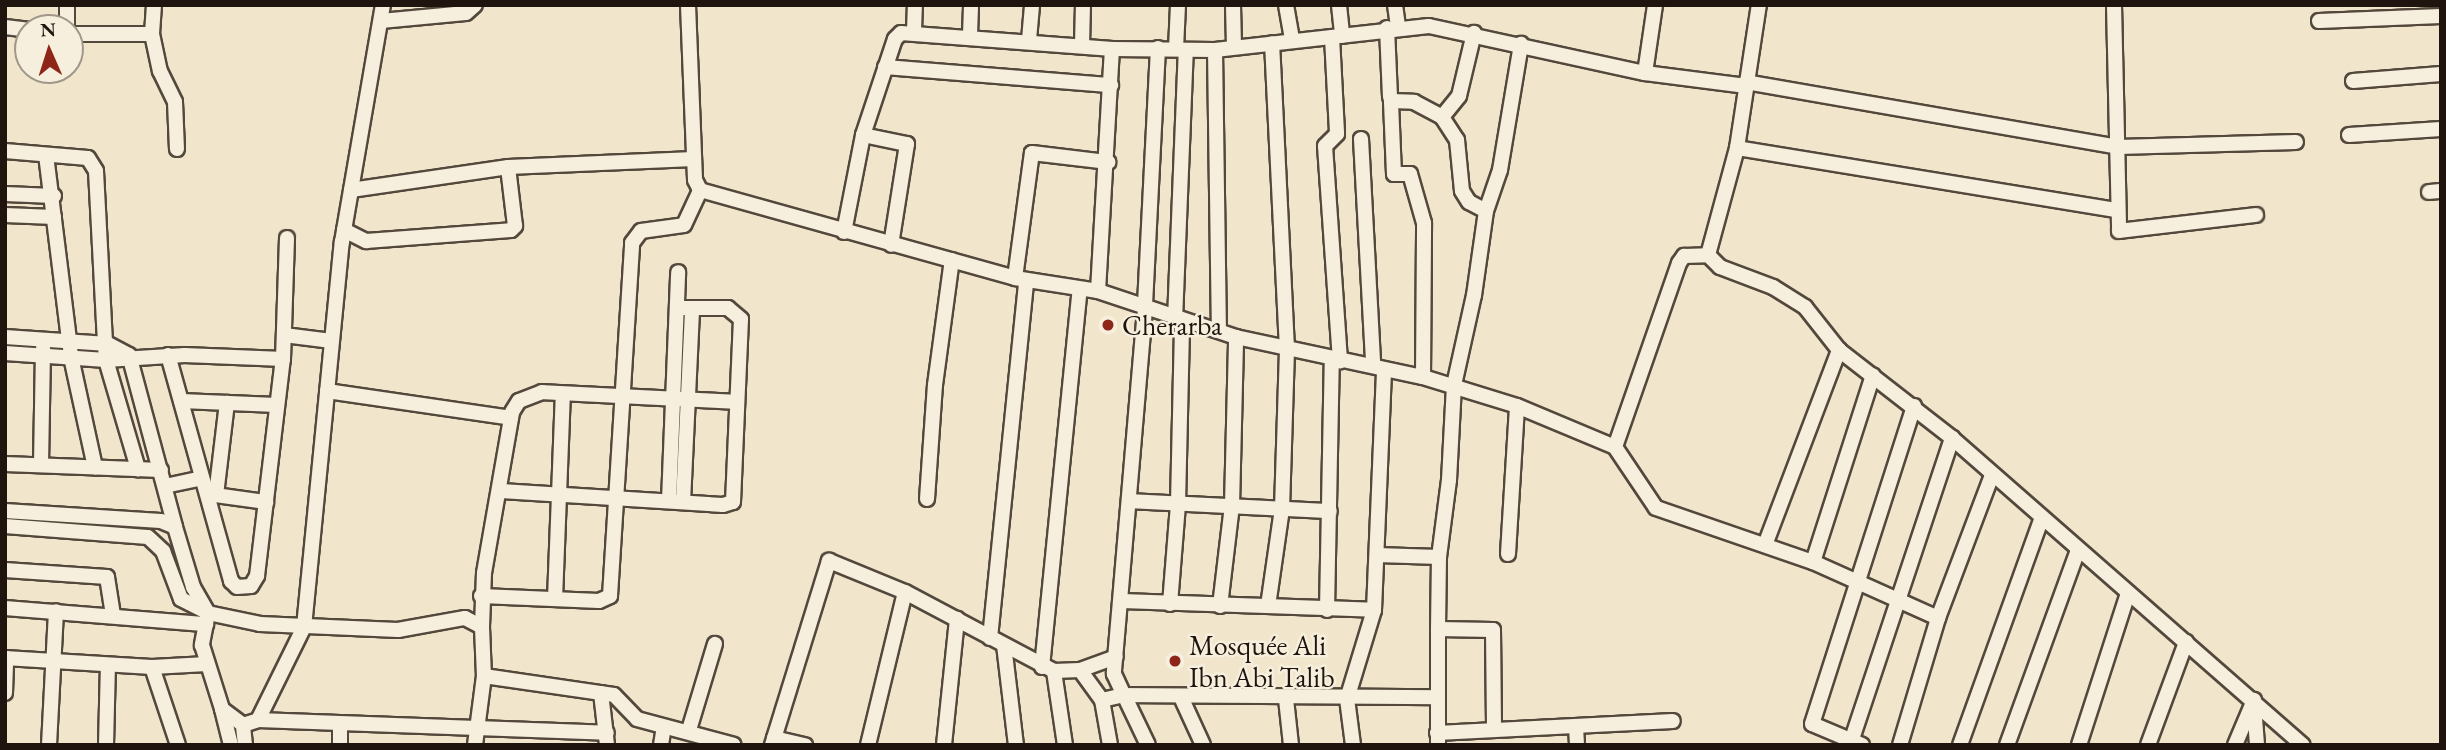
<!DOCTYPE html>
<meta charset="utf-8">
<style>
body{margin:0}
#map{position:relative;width:2446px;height:750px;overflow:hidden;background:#f1e6cb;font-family:"EB Garamond",serif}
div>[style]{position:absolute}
.roads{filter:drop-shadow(2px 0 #54483d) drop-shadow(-2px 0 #54483d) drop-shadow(0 2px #54483d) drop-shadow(0 -2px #54483d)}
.minor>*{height:14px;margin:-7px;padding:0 7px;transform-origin:7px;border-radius:7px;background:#f6efdd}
.dots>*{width:19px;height:19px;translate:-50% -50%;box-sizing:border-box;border:4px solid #f6efdd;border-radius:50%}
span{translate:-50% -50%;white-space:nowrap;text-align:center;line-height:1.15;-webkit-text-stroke:5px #f6efdd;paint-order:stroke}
.poi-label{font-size:28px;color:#20140e}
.left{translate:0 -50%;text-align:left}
.frame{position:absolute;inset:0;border:7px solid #20140e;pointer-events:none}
.north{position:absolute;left:14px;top:14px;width:70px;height:70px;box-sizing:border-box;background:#f6efdd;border:2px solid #a0978a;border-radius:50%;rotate:357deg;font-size:19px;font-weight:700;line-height:28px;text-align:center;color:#20140e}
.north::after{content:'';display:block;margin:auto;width:24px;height:32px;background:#8f2418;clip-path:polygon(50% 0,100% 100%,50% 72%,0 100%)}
</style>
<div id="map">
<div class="roads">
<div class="minor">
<i style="left:154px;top:5px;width:29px;rotate:94deg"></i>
<i style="left:152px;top:34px;width:38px;rotate:78deg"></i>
<i style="left:160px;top:71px;width:34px;rotate:64deg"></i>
<i style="left:175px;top:102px;width:47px;rotate:87.6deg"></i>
<i style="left:688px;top:5px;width:175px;rotate:87.7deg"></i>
<i style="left:695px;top:180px;width:11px;rotate:63deg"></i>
<i style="left:700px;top:190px;width:327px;rotate:15.6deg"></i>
<i style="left:1015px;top:278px;width:84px;rotate:8.9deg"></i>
<i style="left:1098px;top:291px;width:145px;rotate:18.4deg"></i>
<i style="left:1236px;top:337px;width:191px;rotate:12.1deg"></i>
<i style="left:1423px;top:377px;width:98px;rotate:17.1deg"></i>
<i style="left:1517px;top:406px;width:106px;rotate:22.7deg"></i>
<i style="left:1615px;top:447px;width:73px;rotate:56.1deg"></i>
<i style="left:1656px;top:508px;width:166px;rotate:19deg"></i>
<i style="left:1813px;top:562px;width:137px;rotate:24.1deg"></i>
<i style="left:1233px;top:5px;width:42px;rotate:88.6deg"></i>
<i style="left:1286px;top:5px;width:36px;rotate:80deg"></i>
<i style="left:1339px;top:5px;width:31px;rotate:84deg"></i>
<i style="left:1395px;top:5px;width:22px;rotate:82deg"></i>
<i style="left:2114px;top:5px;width:226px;rotate:88.7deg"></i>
<i style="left:2119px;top:231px;width:138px;rotate:-6.7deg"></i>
<i style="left:381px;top:21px;width:85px;rotate:-5.4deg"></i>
<i style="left:466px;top:13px;width:12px;rotate:-42deg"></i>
<i style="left:2319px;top:21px;width:122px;rotate:-2.3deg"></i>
<i style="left:5px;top:27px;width:23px;rotate:7deg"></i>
<i style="left:67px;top:28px;width:23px;rotate:-90deg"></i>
<i style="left:1387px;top:28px;width:69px;rotate:87.5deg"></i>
<i style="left:914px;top:31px;width:26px;rotate:-88deg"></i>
<i style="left:70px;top:34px;width:82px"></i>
<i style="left:970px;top:35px;width:30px;rotate:-88deg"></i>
<i style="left:1332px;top:37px;width:97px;rotate:87deg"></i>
<i style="left:1337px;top:134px;width:17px;rotate:135deg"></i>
<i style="left:1325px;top:146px;width:216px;rotate:86deg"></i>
<i style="left:1029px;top:40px;width:35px;rotate:-85deg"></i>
<i style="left:1082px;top:45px;width:40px;rotate:-88.6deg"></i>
<i style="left:1158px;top:48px;width:261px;rotate:92.9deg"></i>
<i style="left:1145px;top:309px;width:366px;rotate:94.9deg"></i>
<i style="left:1114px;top:674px;width:23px;rotate:65deg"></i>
<i style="left:1124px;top:695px;width:311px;rotate:0.4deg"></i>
<i style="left:1176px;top:49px;width:44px;rotate:-87.4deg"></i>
<i style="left:1215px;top:50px;width:281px;rotate:89.2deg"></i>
<i style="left:885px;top:67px;width:227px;rotate:4.6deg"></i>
<i style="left:1645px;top:73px;width:69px;rotate:-81.6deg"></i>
<i style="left:2353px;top:81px;width:88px;rotate:-4.5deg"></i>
<i style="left:1746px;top:82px;width:378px;rotate:9.9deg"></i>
<i style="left:2118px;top:147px;width:178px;rotate:-1.6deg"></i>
<i style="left:1442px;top:117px;width:27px;rotate:-51deg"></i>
<i style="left:1459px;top:96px;width:65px;rotate:-76.6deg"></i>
<i style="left:863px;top:135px;width:45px;rotate:11.6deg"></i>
<i style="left:907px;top:144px;width:102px;rotate:99deg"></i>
<i style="left:2349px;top:135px;width:92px;rotate:-3.7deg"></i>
<i style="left:1361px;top:139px;width:225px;rotate:86.9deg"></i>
<i style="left:1737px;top:148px;width:383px;rotate:9.3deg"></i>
<i style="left:5px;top:151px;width:83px;rotate:4.8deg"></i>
<i style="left:88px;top:158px;width:15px;rotate:58deg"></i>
<i style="left:96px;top:171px;width:189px;rotate:87deg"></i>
<i style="left:106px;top:360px;width:114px;rotate:73.6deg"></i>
<i style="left:46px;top:155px;width:204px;rotate:82.9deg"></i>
<i style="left:71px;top:357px;width:113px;rotate:77.7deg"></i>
<i style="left:351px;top:190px;width:159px;rotate:-8.3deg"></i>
<i style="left:508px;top:167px;width:186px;rotate:-2.5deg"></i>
<i style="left:2429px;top:192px;width:12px;rotate:-5deg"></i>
<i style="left:5px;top:194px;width:49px;rotate:2.3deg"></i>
<i style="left:1486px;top:211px;width:43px;rotate:-71.1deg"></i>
<i style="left:1500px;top:170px;width:128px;rotate:-80.5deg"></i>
<i style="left:5px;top:215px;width:49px;rotate:2.3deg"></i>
<i style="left:344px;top:230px;width:25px;rotate:27deg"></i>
<i style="left:366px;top:241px;width:145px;rotate:-4.3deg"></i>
<i style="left:511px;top:230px;width:6px;rotate:-45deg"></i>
<i style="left:515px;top:226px;width:59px;rotate:-96.8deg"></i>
<i style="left:844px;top:232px;width:99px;rotate:-78.9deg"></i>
<i style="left:863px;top:135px;width:101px;rotate:-71.6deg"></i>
<i style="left:895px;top:39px;width:8px;rotate:-45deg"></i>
<i style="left:901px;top:33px;width:212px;rotate:4.3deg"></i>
<i style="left:1112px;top:49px;width:103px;rotate:0.6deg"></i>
<i style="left:1215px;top:50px;width:215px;rotate:-6.4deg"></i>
<i style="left:1429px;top:26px;width:221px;rotate:12.3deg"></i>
<i style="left:1645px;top:73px;width:102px;rotate:7.3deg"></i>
<i style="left:1708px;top:255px;width:111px;rotate:-74.8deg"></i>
<i style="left:1737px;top:148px;width:145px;rotate:-81.3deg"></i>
<i style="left:1015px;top:278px;width:126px;rotate:-82.3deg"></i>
<i style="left:1032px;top:153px;width:77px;rotate:6.8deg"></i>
<i style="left:1098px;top:291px;width:242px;rotate:-86.7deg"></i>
<i style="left:1175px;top:320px;width:270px;rotate:-87.7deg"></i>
<i style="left:284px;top:335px;width:48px;rotate:7.1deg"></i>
<i style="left:5px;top:337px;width:103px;rotate:3.9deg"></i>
<i style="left:108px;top:344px;width:24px;rotate:28deg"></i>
<i style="left:129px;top:355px;width:178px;rotate:75deg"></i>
<i style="left:5px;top:353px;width:101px;rotate:4deg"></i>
<i style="left:106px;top:360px;width:79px;rotate:-3.6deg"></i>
<i style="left:185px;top:355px;width:98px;rotate:2.3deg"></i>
<i style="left:168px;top:355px;width:235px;rotate:74.4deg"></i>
<i style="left:231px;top:581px;width:8px;rotate:45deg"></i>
<i style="left:237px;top:587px;width:14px;rotate:-4deg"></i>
<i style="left:251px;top:586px;width:12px;rotate:-59deg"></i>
<i style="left:257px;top:576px;width:219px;rotate:-83.2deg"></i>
<i style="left:283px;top:359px;width:121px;rotate:-88.1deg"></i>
<i style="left:1423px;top:377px;width:154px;rotate:-89.6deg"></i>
<i style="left:1424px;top:223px;width:51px;rotate:-105.9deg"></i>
<i style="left:1410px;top:174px;width:16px;rotate:180deg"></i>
<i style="left:1394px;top:174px;width:73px;rotate:-92.4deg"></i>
<i style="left:1391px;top:101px;width:23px;rotate:2deg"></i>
<i style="left:1414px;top:102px;width:32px;rotate:28deg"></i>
<i style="left:1442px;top:117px;width:27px;rotate:57deg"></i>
<i style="left:1457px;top:140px;width:51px;rotate:84.4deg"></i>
<i style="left:1462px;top:191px;width:13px;rotate:58deg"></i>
<i style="left:1469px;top:202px;width:19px;rotate:28deg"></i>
<i style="left:1486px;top:211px;width:85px;rotate:98.1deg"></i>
<i style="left:1474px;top:295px;width:92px;rotate:102.5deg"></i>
<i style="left:1454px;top:385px;width:95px;rotate:93deg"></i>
<i style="left:1449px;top:480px;width:78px;rotate:97.4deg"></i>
<i style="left:1439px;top:557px;width:72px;rotate:90.8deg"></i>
<i style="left:327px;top:391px;width:186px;rotate:8.3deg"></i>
<i style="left:181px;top:401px;width:96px;rotate:2.4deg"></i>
<i style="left:1615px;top:447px;width:195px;rotate:-70.8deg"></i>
<i style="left:1679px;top:263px;width:9px;rotate:-54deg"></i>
<i style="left:1684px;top:256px;width:24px;rotate:-2deg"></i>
<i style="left:1708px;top:255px;width:17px;rotate:45deg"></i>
<i style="left:1720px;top:267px;width:57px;rotate:20.7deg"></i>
<i style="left:1773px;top:287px;width:38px;rotate:32deg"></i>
<i style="left:1805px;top:307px;width:55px;rotate:51.7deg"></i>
<i style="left:1839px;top:350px;width:143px;rotate:37.9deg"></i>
<i style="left:1952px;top:438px;width:466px;rotate:41.2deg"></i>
<i style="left:5px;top:464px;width:156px;rotate:2.2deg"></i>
<i style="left:41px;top:465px;width:117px;rotate:-89deg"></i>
<i style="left:165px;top:486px;width:38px;rotate:-12deg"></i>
<i style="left:501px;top:491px;width:222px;rotate:3.6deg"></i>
<i style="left:723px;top:505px;width:10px;rotate:-17deg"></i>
<i style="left:733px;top:502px;width:183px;rotate:-87.5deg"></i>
<i style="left:741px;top:319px;width:17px;rotate:-140deg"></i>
<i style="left:728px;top:308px;width:50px;rotate:180deg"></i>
<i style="left:208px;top:494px;width:59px;rotate:7.9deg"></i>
<i style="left:216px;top:495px;width:93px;rotate:-83.2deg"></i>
<i style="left:927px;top:499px;width:114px;rotate:-86deg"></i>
<i style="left:935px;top:385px;width:126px;rotate:-82.3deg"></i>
<i style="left:669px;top:501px;width:229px;rotate:-87.7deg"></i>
<i style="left:1130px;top:501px;width:200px;rotate:2.9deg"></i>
<i style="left:683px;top:502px;width:194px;rotate:-87.3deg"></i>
<i style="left:5px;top:511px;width:156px;rotate:3.7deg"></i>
<i style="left:161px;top:521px;width:15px;rotate:23deg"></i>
<i style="left:175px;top:527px;width:63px;rotate:73.3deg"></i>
<i style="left:193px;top:587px;width:30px;rotate:60deg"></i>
<i style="left:208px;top:613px;width:33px;rotate:101deg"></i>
<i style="left:202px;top:645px;width:67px;rotate:72.6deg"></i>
<i style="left:222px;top:709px;width:26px;rotate:37deg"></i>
<i style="left:5px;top:526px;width:143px;rotate:4.4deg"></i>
<i style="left:148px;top:537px;width:21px;rotate:43deg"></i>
<i style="left:163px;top:551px;width:51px;rotate:69.4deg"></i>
<i style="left:181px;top:599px;width:30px;rotate:27deg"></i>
<i style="left:208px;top:613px;width:53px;rotate:11.9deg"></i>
<i style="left:260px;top:624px;width:138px;rotate:2.5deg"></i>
<i style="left:398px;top:630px;width:68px;rotate:-10.2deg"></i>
<i style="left:465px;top:618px;width:19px;rotate:28deg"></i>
<i style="left:482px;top:627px;width:49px;rotate:87.7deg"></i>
<i style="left:484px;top:676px;width:131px;rotate:8.3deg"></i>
<i style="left:614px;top:695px;width:33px;rotate:46deg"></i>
<i style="left:637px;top:719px;width:100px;rotate:15deg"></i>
<i style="left:1765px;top:545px;width:209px;rotate:-69.2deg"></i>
<i style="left:1508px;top:554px;width:148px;rotate:-86.5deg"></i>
<i style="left:1377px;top:555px;width:62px;rotate:1.8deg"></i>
<i style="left:1813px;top:562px;width:196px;rotate:-72.2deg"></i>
<i style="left:5px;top:570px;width:102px;rotate:3.9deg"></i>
<i style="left:107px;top:577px;width:37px;rotate:81deg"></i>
<i style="left:481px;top:596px;width:118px;rotate:2.4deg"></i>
<i style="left:599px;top:601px;width:12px;rotate:-24deg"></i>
<i style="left:610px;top:596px;width:354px;rotate:-86.4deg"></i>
<i style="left:632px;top:243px;width:15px;rotate:-53deg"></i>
<i style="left:641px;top:231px;width:43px;rotate:-7.9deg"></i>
<i style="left:684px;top:225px;width:38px;rotate:-65deg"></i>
<i style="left:555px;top:599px;width:205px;rotate:-87.8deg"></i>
<i style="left:1122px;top:601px;width:252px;rotate:2deg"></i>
<i style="left:1170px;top:604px;width:100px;rotate:-85.4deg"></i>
<i style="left:1178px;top:504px;width:182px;rotate:-88.7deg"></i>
<i style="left:1220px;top:606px;width:101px;rotate:-83.2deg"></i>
<i style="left:1232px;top:506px;width:169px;rotate:-88.6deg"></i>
<i style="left:1268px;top:606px;width:98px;rotate:-81.8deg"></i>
<i style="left:1282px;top:509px;width:160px;rotate:-88.2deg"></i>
<i style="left:1287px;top:349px;width:306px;rotate:-92.8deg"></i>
<i style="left:5px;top:608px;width:202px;rotate:4.6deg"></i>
<i style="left:1327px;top:610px;width:251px;rotate:-88.9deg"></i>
<i style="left:482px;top:627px;width:54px;rotate:-87.9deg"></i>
<i style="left:484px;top:573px;width:163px;rotate:-80.1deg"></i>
<i style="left:512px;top:412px;width:13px;rotate:-58deg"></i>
<i style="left:519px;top:401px;width:25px;rotate:-21deg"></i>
<i style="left:542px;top:392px;width:195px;rotate:2.9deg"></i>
<i style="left:990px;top:638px;width:359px;rotate:-84.2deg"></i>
<i style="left:1004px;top:645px;width:101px;rotate:83.2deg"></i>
<i style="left:5px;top:658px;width:147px;rotate:3.5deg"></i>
<i style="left:152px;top:667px;width:55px;rotate:-3.1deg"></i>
<i style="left:152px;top:667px;width:82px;rotate:71.6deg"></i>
<i style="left:1042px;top:667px;width:380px;rotate:-84.3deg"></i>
<i style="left:1080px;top:670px;width:37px;rotate:54deg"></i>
<i style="left:1102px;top:700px;width:46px;rotate:79.9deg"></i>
<i style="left:5px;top:693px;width:35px;rotate:-88deg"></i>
<i style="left:601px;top:693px;width:52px;rotate:83.4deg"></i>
<i style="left:1181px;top:697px;width:53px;rotate:65.4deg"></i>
<i style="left:1286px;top:699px;width:46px;rotate:83.8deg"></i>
<i style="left:1102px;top:700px;width:23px;rotate:-13deg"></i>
<i style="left:1124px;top:695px;width:55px;rotate:64.4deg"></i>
<i style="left:2254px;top:705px;width:40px;rotate:85.7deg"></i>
<i style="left:222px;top:709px;width:37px;rotate:76deg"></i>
<i style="left:258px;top:720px;width:349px;rotate:2.1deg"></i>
<i style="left:1576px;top:726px;width:19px;rotate:87deg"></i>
<i style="left:689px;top:730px;width:90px;rotate:-73.2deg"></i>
<i style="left:1437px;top:733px;width:236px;rotate:-2.9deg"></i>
<i style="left:774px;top:738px;width:32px;rotate:13deg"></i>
<i style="left:49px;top:745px;width:134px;rotate:-87deg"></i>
<i style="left:106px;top:745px;width:80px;rotate:-88.6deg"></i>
<i style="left:245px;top:745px;width:20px;rotate:-96deg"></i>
<i style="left:243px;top:725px;width:16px;rotate:-18deg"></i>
<i style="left:258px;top:720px;width:104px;rotate:-63.7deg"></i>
<i style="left:304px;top:627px;width:387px;rotate:-84.4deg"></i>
<i style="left:342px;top:242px;width:241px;rotate:-80.2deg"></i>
<i style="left:340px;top:745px;width:21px;rotate:-90deg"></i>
<i style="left:475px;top:745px;width:70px;rotate:-82.6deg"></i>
<i style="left:661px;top:745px;width:18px;rotate:-81deg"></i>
<i style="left:772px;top:745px;width:193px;rotate:-72.8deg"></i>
<i style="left:829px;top:561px;width:82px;rotate:22.2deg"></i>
<i style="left:905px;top:592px;width:169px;rotate:27.9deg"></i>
<i style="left:868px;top:745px;width:157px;rotate:-76.4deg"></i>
<i style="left:944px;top:745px;width:127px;rotate:-84.1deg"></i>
<i style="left:1065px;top:745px;width:75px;rotate:-98.5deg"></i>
<i style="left:1054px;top:671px;width:26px;rotate:-2deg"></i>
<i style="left:1080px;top:670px;width:38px;rotate:-20deg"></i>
<i style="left:1353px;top:745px;width:46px;rotate:-97.4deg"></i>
<i style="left:1347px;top:699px;width:93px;rotate:-73.1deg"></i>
<i style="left:1374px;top:610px;width:241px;rotate:-87.6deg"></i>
<i style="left:1438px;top:745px;width:116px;rotate:-90deg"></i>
<i style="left:1438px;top:629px;width:55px;rotate:1deg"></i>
<i style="left:1493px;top:630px;width:99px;rotate:89.4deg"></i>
<i style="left:1850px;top:745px;width:324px;rotate:-71.6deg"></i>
<i style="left:1862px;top:745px;width:54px;rotate:-157.2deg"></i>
<i style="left:1812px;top:724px;width:334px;rotate:-72.2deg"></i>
<i style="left:1900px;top:745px;width:133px;rotate:-73.3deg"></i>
<i style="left:1938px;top:618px;width:153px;rotate:-69.3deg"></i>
<i style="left:1960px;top:745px;width:242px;rotate:-70.2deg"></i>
<i style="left:2007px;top:745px;width:208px;rotate:-70deg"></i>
<i style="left:2079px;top:745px;width:160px;rotate:-72.1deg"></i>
<i style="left:2148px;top:745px;width:110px;rotate:-69.7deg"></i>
<i style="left:2235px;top:745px;width:49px;rotate:-67.1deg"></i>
</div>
</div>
<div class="dots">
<i style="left:1108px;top:325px;background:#8f2418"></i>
<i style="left:1175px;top:661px;background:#8f2418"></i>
</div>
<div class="poi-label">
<span class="left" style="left:1122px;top:325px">Cherarba</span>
<span class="left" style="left:1189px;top:661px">Mosquée Ali<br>Ibn Abi Talib</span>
</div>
<div class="frame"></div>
<div class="north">N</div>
</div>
